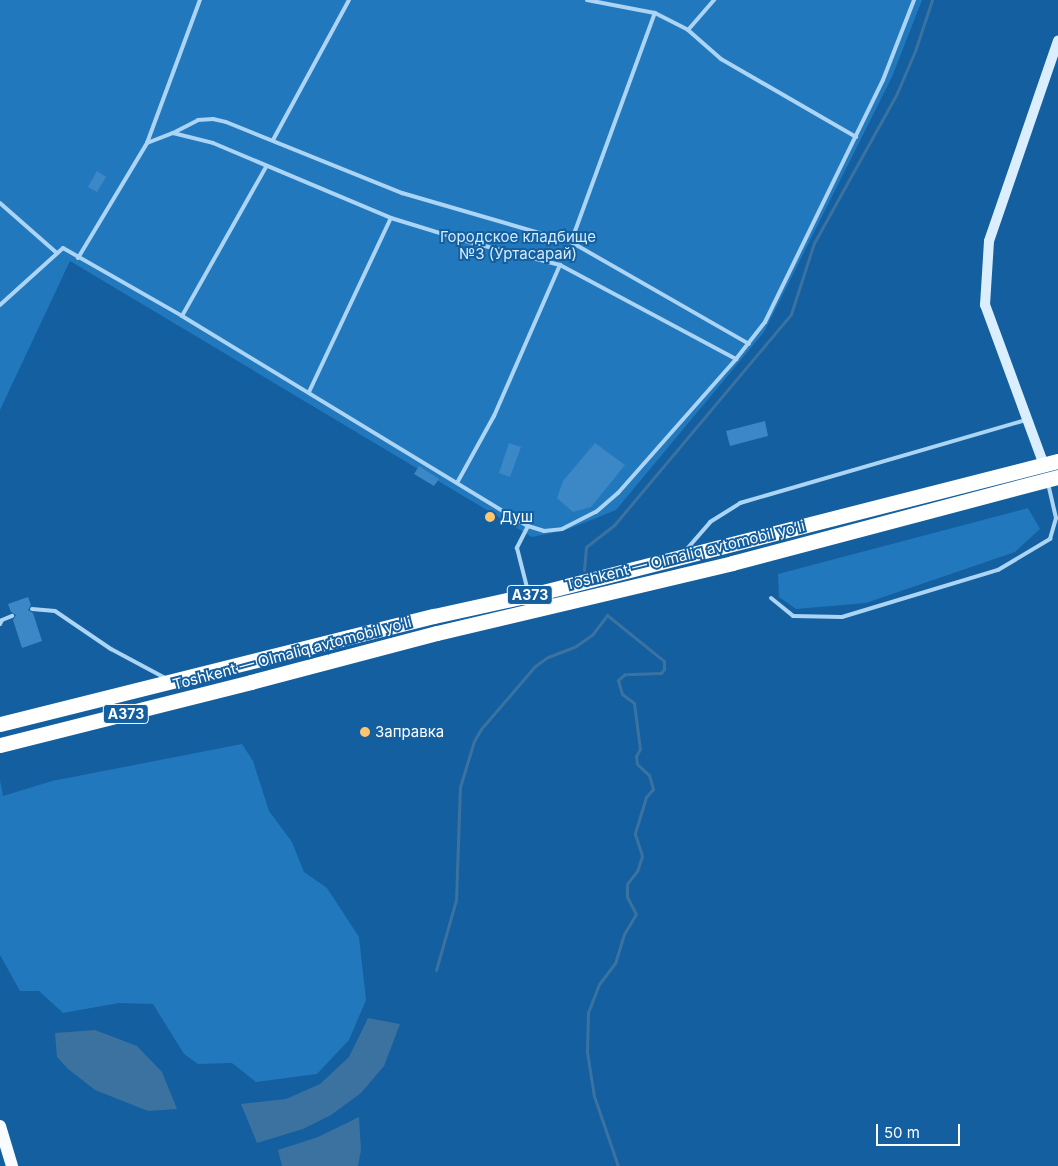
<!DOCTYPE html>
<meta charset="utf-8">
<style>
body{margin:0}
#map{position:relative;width:1058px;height:1166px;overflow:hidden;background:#135fa0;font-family:Inter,sans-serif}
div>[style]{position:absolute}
.green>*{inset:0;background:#2178bd}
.water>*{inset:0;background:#3b72a0}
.stream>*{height:3px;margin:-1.5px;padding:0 1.5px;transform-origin:1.5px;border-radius:1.5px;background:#3b72a0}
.building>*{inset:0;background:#3c88c7}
.path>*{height:2px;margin-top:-1px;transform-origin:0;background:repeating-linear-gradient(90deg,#abd4f5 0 2.5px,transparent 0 6.5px)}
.lane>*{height:4px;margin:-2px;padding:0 2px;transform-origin:2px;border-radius:2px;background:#abd4f5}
.secondary>*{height:10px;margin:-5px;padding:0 5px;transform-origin:5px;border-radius:5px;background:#dbeefd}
.primary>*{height:12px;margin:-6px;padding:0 6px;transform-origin:6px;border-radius:6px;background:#f9fcff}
.highway>*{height:15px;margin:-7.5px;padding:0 7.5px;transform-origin:7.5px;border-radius:7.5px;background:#fff}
.dots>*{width:14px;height:14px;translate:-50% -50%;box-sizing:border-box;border:2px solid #135fa0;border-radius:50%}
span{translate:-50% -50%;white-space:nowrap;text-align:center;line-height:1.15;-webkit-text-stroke:4px #135fa0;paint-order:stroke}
.shield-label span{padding:1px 4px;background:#135fa0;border:1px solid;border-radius:4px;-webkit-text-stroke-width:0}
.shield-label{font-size:14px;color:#fff;font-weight:700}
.park-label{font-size:15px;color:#d4ebfe}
.poi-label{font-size:15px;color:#fff}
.left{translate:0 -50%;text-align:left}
.street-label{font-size:15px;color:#fff}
.scale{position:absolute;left:876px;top:1124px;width:84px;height:22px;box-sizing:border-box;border:2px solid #fff;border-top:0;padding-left:6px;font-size:15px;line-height:18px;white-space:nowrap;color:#fff;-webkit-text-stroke:4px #135fa0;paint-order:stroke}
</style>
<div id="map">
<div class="green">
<i style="clip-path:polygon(0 0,922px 0,892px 77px,764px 332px,616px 510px,566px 530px,532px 537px,70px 261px,0 410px)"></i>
<i style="clip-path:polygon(1028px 508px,1040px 529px,1015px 552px,866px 603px,796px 609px,779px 597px,778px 574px)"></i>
<i style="clip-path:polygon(242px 744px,253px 761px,269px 811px,292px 842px,304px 872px,327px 888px,359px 937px,366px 1000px,349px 1040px,317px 1074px,256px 1082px,232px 1063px,198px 1064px,184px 1054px,153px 1004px,119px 1003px,63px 1013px,39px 991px,20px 991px,0 955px,0 780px,3px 796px,52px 781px)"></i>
</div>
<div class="water">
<i style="clip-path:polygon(368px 1018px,400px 1024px,384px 1066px,361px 1093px,331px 1115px,303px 1129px,257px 1143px,241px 1104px,286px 1099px,320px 1084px,349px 1057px)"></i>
<i style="clip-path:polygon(95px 1030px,137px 1046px,162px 1072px,177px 1109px,148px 1111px,95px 1090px,68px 1069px,57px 1057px,55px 1033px)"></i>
<i style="clip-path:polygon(359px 1117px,361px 1150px,358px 1166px,282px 1166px,278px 1150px,318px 1137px)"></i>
</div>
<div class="stream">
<i style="left:584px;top:570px;width:23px;rotate:-85deg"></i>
<i style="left:586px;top:547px;width:37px;rotate:-38deg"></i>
<i style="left:615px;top:524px;width:274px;rotate:-50deg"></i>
<i style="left:791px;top:314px;width:75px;rotate:-72.1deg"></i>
<i style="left:814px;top:243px;width:171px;rotate:-61deg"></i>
<i style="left:897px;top:93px;width:46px;rotate:-66.8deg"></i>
<i style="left:915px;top:51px;width:54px;rotate:-71.6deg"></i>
<i style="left:436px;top:970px;width:73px;rotate:-74.1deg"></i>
<i style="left:456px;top:900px;width:113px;rotate:-88deg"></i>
<i style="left:460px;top:787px;width:48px;rotate:-73.1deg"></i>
<i style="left:474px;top:741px;width:14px;rotate:-60deg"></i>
<i style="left:481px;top:729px;width:83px;rotate:-49.4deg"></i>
<i style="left:535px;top:666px;width:16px;rotate:-35deg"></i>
<i style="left:548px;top:657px;width:30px;rotate:-21deg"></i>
<i style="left:576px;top:646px;width:19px;rotate:-35deg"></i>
<i style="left:592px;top:635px;width:25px;rotate:-53deg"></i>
<i style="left:607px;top:615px;width:73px;rotate:38.9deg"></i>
<i style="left:664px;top:661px;width:8px;rotate:90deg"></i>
<i style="left:664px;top:669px;width:5px;rotate:127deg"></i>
<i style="left:661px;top:673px;width:36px;rotate:178deg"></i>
<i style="left:625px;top:674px;width:9px;rotate:139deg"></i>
<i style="left:618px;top:680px;width:15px;rotate:74deg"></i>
<i style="left:622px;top:694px;width:15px;rotate:37deg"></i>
<i style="left:634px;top:703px;width:46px;rotate:82.6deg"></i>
<i style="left:640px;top:749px;width:8px;rotate:120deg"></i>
<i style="left:636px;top:756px;width:8px;rotate:83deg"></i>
<i style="left:637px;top:764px;width:16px;rotate:43deg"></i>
<i style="left:649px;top:775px;width:15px;rotate:74deg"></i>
<i style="left:653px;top:789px;width:11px;rotate:131deg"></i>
<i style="left:646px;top:797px;width:39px;rotate:107deg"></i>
<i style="left:635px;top:834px;width:23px;rotate:72deg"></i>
<i style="left:642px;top:856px;width:16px;rotate:108deg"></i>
<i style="left:637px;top:871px;width:16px;rotate:128deg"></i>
<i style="left:627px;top:884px;width:13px;rotate:90deg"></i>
<i style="left:627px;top:897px;width:19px;rotate:62deg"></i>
<i style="left:636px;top:914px;width:23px;rotate:121deg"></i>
<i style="left:624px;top:934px;width:30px;rotate:107deg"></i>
<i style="left:615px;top:963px;width:26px;rotate:127deg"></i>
<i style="left:599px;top:984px;width:30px;rotate:111deg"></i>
<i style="left:588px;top:1012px;width:40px;rotate:91.4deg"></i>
<i style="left:587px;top:1052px;width:45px;rotate:81deg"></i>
<i style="left:594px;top:1096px;width:74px;rotate:71.1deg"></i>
</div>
<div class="building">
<i style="clip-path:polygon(97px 171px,106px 177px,97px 192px,88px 187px)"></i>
<i style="clip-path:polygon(765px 421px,768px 436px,730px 446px,726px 431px)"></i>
<i style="clip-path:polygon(509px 443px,521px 447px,510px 477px,499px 473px)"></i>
<i style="clip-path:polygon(595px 443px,625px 465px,591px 507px,573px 512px,557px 498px,563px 481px)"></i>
<i style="clip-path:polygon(419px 466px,439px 479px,434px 486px,414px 474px)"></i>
<i style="clip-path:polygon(28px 597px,31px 605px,28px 610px,33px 613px,42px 641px,22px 648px,13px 620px,16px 615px,11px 612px,8px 604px)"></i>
</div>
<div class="path">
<i style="left:564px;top:258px;width:10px;rotate:-66deg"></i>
</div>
<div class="lane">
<i style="left:587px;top:0;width:69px;rotate:10.8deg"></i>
<i style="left:655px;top:13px;width:37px;rotate:27deg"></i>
<i style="left:688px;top:30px;width:44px;rotate:41.3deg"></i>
<i style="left:721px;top:59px;width:156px;rotate:30deg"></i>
<i style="left:688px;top:30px;width:40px;rotate:-49deg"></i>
<i style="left:173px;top:133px;width:28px;rotate:-27deg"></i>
<i style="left:198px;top:120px;width:15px;rotate:-4deg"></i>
<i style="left:213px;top:119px;width:13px;rotate:13deg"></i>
<i style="left:226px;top:122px;width:190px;rotate:22deg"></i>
<i style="left:402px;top:193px;width:176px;rotate:16.2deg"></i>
<i style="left:571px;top:242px;width:205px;rotate:29.8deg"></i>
<i style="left:273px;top:140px;width:159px;rotate:-61.5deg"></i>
<i style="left:147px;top:143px;width:28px;rotate:-21deg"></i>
<i style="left:173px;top:133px;width:41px;rotate:14deg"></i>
<i style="left:213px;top:143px;width:193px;rotate:22.8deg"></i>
<i style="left:391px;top:218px;width:82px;rotate:17.1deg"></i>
<i style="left:469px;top:242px;width:94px;rotate:14.2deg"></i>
<i style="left:560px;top:265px;width:200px;rotate:28.1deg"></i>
<i style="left:0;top:203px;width:76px;rotate:41.3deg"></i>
<i style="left:571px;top:242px;width:244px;rotate:-69.9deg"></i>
<i style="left:78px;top:258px;width:134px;rotate:-59deg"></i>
<i style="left:147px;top:143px;width:153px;rotate:-69.7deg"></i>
<i style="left:0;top:305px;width:85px;rotate:-42.1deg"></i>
<i style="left:63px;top:248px;width:137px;rotate:29.7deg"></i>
<i style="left:182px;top:316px;width:405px;rotate:31.3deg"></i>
<i style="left:528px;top:526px;width:17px;rotate:17deg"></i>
<i style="left:544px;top:531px;width:18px;rotate:-6deg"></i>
<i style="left:562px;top:529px;width:38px;rotate:-27deg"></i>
<i style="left:596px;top:512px;width:29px;rotate:-41deg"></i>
<i style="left:618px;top:493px;width:179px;rotate:-48.6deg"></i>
<i style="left:736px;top:359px;width:47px;rotate:-51.9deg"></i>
<i style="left:765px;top:322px;width:269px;rotate:-64deg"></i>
<i style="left:883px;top:80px;width:86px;rotate:-68.8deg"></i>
<i style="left:182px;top:316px;width:171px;rotate:-60.6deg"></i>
<i style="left:309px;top:392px;width:192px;rotate:-64.8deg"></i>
<i style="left:457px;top:483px;width:77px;rotate:-61.1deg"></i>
<i style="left:494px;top:416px;width:165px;rotate:-66.4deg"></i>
<i style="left:528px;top:526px;width:25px;rotate:117deg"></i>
<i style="left:517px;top:548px;width:44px;rotate:75.7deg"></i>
<i style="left:686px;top:550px;width:37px;rotate:-49deg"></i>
<i style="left:710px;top:522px;width:36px;rotate:-32deg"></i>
<i style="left:740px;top:503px;width:298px;rotate:-16.2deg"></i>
<i style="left:771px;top:598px;width:28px;rotate:39deg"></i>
<i style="left:793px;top:616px;width:49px;rotate:1.2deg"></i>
<i style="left:842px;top:617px;width:163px;rotate:-16.8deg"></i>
<i style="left:998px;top:570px;width:61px;rotate:-30.8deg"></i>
<i style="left:1050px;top:539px;width:22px;rotate:-74deg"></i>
<i style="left:1056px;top:518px;width:35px;rotate:-103deg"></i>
<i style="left:32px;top:609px;width:23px;rotate:5deg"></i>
<i style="left:55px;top:611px;width:68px;rotate:34.2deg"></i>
<i style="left:111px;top:649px;width:61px;rotate:28.2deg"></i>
<i style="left:0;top:624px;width:4px;rotate:-63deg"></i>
<i style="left:2px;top:620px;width:11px;rotate:-22deg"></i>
</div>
<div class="secondary">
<i style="left:1044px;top:465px;width:171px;rotate:-110.2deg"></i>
<i style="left:985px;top:305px;width:64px;rotate:-86.4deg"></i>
<i style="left:989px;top:241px;width:212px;rotate:-71deg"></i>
</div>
<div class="primary">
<i style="left:0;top:1126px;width:42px;rotate:73.3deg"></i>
</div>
<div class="highway">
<i style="left:0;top:724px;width:447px;rotate:-14deg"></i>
<i style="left:434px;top:616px;width:107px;rotate:-12.4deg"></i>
<i style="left:539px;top:593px;width:536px;rotate:-14.27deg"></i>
<i style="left:0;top:745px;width:259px;rotate:-14.1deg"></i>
<i style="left:251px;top:682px;width:192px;rotate:-14.8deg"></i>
<i style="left:437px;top:633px;width:303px;rotate:-13.3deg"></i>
<i style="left:732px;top:563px;width:337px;rotate:-14.8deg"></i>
</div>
<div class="dots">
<i style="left:490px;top:517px;background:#ffc66f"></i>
<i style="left:365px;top:732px;background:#ffc66f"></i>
</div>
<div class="shield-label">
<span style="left:530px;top:595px">A373</span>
<span style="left:126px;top:714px">A373</span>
</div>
<div class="park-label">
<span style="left:518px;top:245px">Городское кладбище<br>№3 (Уртасарай)</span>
</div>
<div class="poi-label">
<span class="left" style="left:500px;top:517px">Душ</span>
<span class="left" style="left:375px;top:732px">Заправка</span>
</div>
<div class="street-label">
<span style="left:685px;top:555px;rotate:-14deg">Toshkent — Olmaliq avtomobil yo‘li</span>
<span style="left:292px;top:653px;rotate:-15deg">Toshkent — Olmaliq avtomobil yo‘li</span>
</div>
<div class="scale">50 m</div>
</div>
